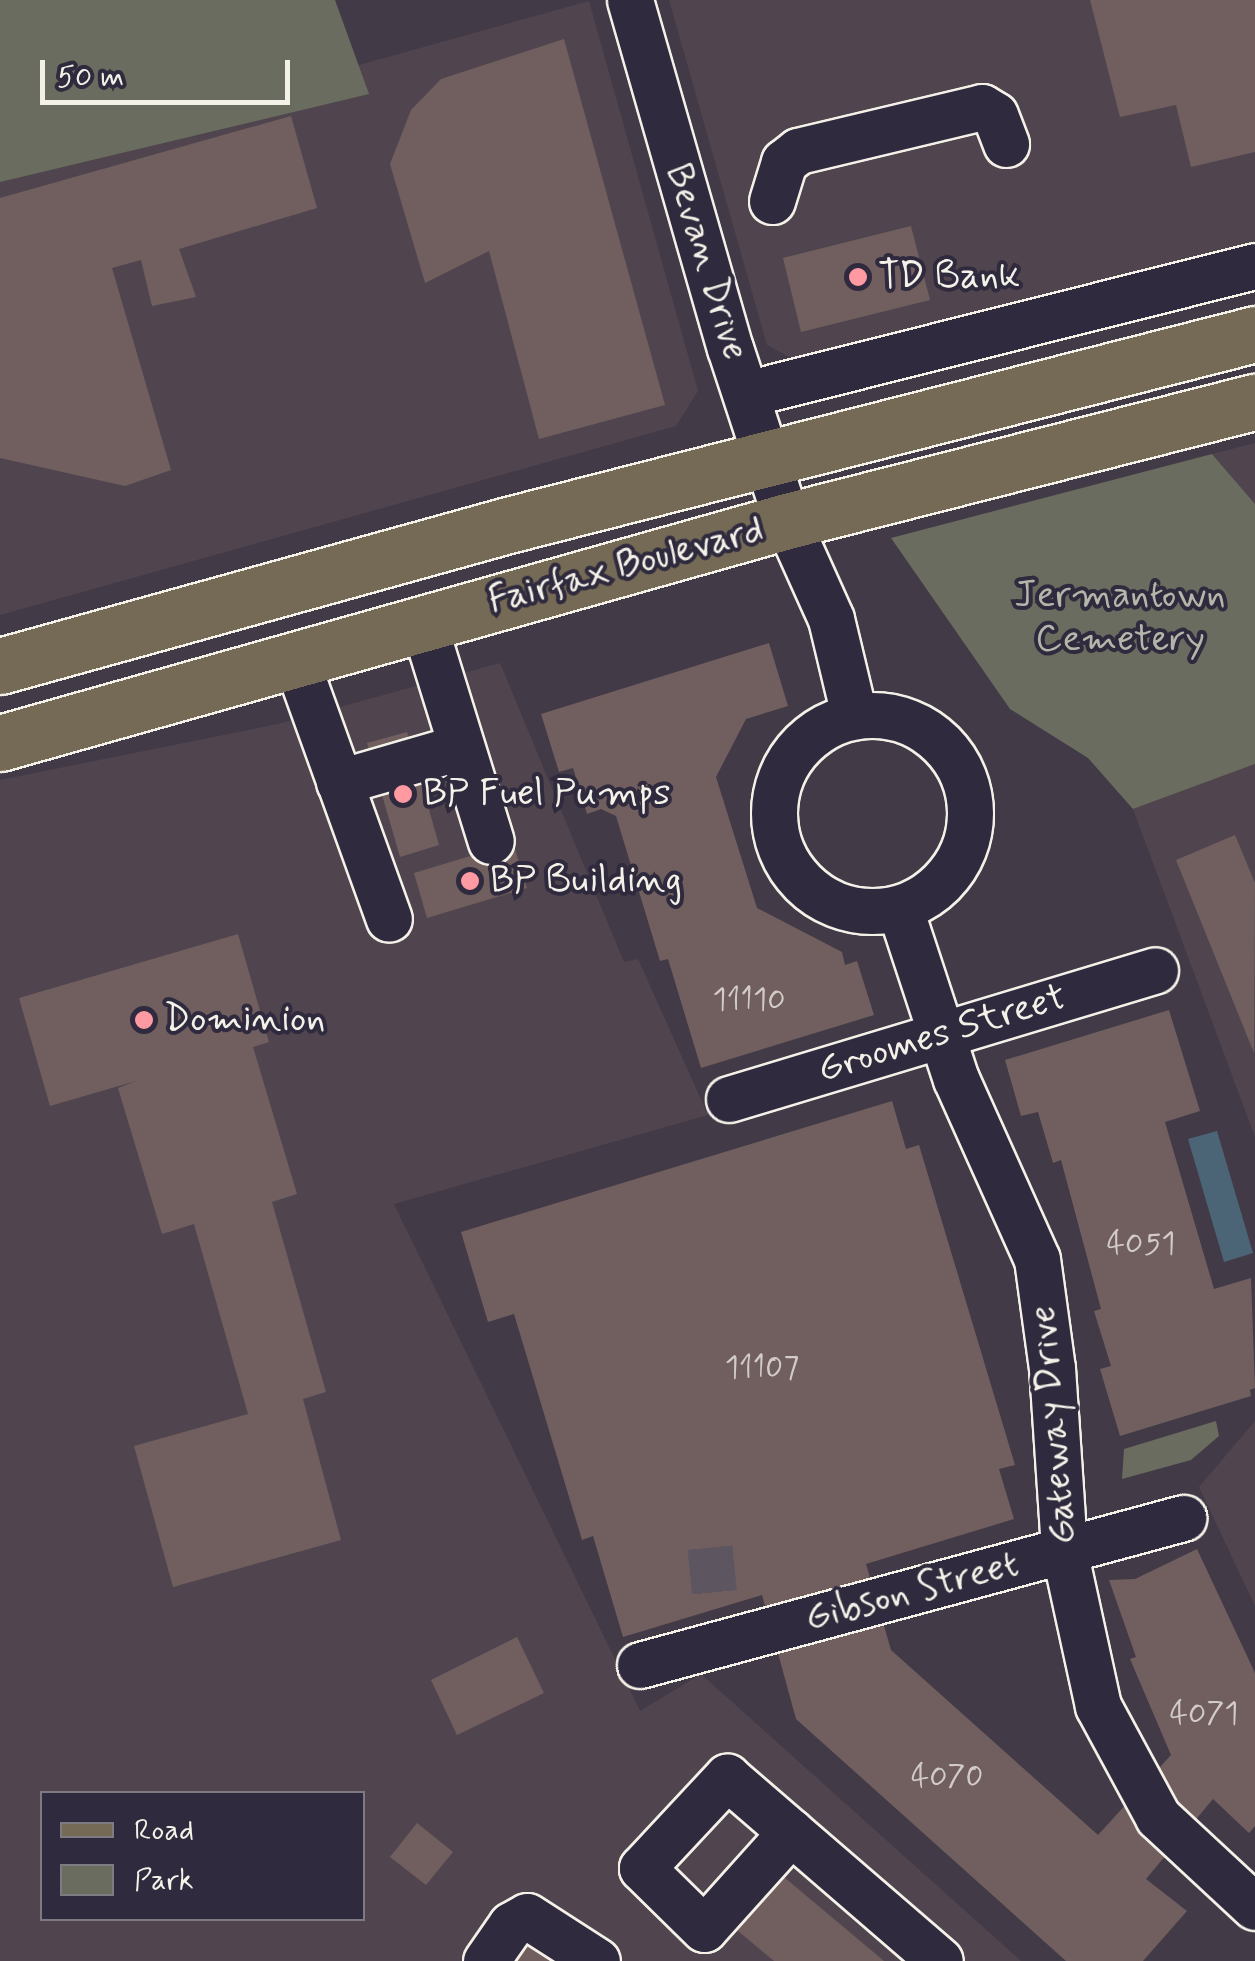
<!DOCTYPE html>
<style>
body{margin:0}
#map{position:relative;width:1255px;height:1961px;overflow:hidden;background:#423a47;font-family:Mynerve,sans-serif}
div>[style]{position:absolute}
.built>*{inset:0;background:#50454e}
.green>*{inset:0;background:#696c5e}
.water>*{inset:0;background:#4c6576}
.building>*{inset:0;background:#705f5e}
.minor-tunnel>*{height:45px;margin-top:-22.5px;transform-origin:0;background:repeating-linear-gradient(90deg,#5d555f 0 45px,transparent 0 67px)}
.roads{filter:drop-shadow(2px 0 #f4f1e8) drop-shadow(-2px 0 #f4f1e8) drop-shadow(0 2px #f4f1e8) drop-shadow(0 -2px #f4f1e8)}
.minor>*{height:45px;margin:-22.5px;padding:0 22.5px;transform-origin:22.5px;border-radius:22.5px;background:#2f2a3d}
.minor>.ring{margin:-22.5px;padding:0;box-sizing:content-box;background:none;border:45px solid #2f2a3d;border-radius:50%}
.major>*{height:55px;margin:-27.5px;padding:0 27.5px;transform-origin:27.5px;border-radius:27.5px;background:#756a55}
.dots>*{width:28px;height:28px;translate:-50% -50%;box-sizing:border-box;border:5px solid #2f2a3d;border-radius:50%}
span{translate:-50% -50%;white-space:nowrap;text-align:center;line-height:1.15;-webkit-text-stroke:8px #2f2a3d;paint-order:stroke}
.number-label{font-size:32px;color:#d3ccc6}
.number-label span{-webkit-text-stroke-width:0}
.street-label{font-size:38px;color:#f4f1e8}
.poi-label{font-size:38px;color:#f4f1e8}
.left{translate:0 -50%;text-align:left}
.park-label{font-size:38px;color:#b5b5aa}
.legend{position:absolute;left:40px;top:1791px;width:325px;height:130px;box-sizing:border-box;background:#2f2a3d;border:2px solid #7e7a81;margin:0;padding:12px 18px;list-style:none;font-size:30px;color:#f4f1e8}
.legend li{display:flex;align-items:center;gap:20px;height:50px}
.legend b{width:50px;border:2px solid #7e7a81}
.scale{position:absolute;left:40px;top:60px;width:250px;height:45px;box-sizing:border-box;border:5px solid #f4f1e8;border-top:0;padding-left:12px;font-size:30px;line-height:35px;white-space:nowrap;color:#f4f1e8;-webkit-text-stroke:8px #2f2a3d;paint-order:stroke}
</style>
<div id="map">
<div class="built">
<i style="clip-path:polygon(669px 0,1255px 0,1255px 244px,791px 358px,767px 345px)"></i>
<i style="clip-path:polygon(589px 1px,698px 391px,676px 426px,0 615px,0 165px)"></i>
<i style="clip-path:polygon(1255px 443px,1255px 504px,1212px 454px)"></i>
<i style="clip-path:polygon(evenodd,500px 663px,624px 962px,638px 959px,708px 1115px,394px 1204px,640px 1711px,701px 1674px,1021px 1961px,0 1961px,0 780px,278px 724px,500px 663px,42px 1794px,362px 1794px,362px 1918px,42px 1918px,42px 1794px)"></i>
<i style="clip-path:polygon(1255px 764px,1255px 1137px,1133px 809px)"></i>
<i style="clip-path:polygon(1255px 1421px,1255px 1606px,1199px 1487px)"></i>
</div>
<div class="green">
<i style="clip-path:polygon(0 0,335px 0,369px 94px,0 182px)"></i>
<i style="clip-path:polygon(1212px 454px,1255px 504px,1255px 764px,1133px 809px,1088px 758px,1010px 709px,891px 538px)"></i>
<i style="clip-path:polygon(1216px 1421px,1219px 1436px,1191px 1460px,1122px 1479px,1124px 1449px)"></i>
</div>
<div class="water">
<i style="clip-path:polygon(1217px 1131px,1253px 1253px,1224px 1262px,1188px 1139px)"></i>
</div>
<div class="building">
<i style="clip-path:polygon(1090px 0,1255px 0,1255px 152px,1191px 167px,1176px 105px,1120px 117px)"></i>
<i style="clip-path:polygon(564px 39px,665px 405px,539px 439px,489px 251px,425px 283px,390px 164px,411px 110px,441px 79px)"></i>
<i style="clip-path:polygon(291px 116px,317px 208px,179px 249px,196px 297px,152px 306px,141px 260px,112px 268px,171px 470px,125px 486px,0 458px,0 198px)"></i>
<i style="clip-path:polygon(911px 226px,930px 300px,801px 332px,783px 258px)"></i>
<i style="clip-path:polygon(769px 643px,788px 706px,746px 719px,716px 777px,757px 908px,842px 952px,845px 965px,857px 961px,874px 1015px,701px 1068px,668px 959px,660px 961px,616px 816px,601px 809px,587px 814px,573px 768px,559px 772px,541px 714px)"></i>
<i style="clip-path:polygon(407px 732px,439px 845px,400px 857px,367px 743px)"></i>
<i style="clip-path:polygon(1235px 835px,1255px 883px,1254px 1053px,1176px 860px)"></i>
<i style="clip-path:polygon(513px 843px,527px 888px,427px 918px,414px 873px)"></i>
<i style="clip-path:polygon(238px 934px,269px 1042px,253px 1047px,297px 1194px,272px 1202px,326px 1392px,303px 1399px,341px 1540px,173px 1587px,134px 1446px,248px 1414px,194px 1224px,162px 1234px,118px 1088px,136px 1081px,50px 1106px,19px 998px)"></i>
<i style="clip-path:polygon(1169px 1010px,1200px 1111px,1165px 1122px,1214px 1289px,1251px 1278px,1255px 1388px,1250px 1390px,1251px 1396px,1120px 1436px,1100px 1369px,1111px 1366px,1094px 1311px,1101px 1309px,1061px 1160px,1053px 1163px,1038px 1112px,1021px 1116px,1005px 1060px)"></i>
<i style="clip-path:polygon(892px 1101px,906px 1149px,919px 1145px,1015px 1465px,999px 1469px,1014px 1519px,866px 1564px,891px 1650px,1098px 1835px,1171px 1755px,1130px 1659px,1136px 1657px,1109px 1580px,1135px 1579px,1197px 1549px,1255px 1673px,1255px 1826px,1249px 1833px,1213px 1799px,1146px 1879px,1187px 1911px,1143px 1961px,1066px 1961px,796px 1719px,762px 1595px,623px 1637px,593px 1536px,582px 1540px,514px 1314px,488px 1322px,461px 1232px)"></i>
<i style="clip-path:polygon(517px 1637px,544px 1693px,457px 1735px,431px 1680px)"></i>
<i style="clip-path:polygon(417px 1823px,453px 1852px,426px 1885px,390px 1857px)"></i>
<i style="clip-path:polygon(778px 1872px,884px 1961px,774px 1961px,732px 1926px)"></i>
<i style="clip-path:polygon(526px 1939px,558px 1961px,510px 1961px)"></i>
</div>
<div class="minor-tunnel">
<i style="left:710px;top:1547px;width:61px;rotate:84.4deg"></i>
</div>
<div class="roads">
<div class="minor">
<i style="left:630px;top:0;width:362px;rotate:74deg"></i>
<i style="left:730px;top:348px;width:182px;rotate:71.8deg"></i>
<i style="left:787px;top:521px;width:107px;rotate:65.8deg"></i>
<i style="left:831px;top:619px;width:99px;rotate:76.5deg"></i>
<i style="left:772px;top:201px;width:41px;rotate:-72.9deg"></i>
<i style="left:784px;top:162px;width:18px;rotate:-38deg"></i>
<i style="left:798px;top:151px;width:189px;rotate:-13.4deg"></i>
<i style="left:982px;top:107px;width:15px;rotate:32deg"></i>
<i style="left:995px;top:115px;width:31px;rotate:69deg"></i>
<i style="left:746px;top:394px;width:525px;rotate:-14.12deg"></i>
<i style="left:423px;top:622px;width:229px;rotate:72.8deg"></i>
<i style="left:295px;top:658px;width:277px;rotate:70.2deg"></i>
<i class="ring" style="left:774px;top:715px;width:151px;height:151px"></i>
<i style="left:339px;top:782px;width:126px;rotate:-16.1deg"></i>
<i style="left:900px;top:909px;width:179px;rotate:71.8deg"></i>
<i style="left:956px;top:1079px;width:197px;rotate:65.8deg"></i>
<i style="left:1037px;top:1259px;width:110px;rotate:82.2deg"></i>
<i style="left:1052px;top:1368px;width:182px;rotate:86.2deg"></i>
<i style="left:1064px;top:1550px;width:160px;rotate:77.7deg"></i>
<i style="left:1098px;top:1706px;width:126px;rotate:61.6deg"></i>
<i style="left:1158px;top:1817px;width:132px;rotate:42.9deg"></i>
<i style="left:729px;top:1099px;width:445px;rotate:-16.8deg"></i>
<i style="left:640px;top:1665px;width:563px;rotate:-15.15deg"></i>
<i style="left:791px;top:1832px;width:130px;rotate:131.9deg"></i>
<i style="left:704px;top:1929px;width:87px;rotate:-135.5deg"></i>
<i style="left:642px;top:1868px;width:125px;rotate:-47deg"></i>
<i style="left:727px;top:1777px;width:281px;rotate:40.8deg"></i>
<i style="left:486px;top:1961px;width:44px;rotate:-55.2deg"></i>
<i style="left:511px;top:1925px;width:18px;rotate:-29deg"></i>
<i style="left:527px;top:1916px;width:83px;rotate:32.7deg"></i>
</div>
<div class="major">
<i style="left:0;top:666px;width:527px;rotate:-15.51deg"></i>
<i style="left:508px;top:525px;width:771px;rotate:-14.34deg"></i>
<i style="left:0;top:743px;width:818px;rotate:-15.75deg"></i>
<i style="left:787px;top:521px;width:483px;rotate:-14.3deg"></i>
</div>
</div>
<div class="dots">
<i style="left:858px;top:277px;background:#ff9aa2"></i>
<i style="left:403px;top:794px;background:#ff9aa2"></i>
<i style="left:470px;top:881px;background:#ff9aa2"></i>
<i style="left:144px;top:1020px;background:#ff9aa2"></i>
</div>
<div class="number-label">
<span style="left:749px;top:1000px">11110</span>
<span style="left:1141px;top:1244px">4051</span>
<span style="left:762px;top:1368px">11107</span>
<span style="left:1204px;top:1714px">4071</span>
<span style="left:947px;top:1777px">4070</span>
</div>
<div class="street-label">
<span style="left:706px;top:262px;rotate:73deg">Bevan Drive</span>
<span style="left:626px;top:566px;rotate:-15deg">Fairfax Boulevard</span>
<span style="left:942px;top:1034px;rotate:-17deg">Groomes Street</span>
<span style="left:1054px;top:1425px;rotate:-95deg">Gateway Drive</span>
<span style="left:912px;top:1592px;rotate:-15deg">Gibson Street</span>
</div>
<div class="poi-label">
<span class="left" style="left:878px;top:277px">TD Bank</span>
<span class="left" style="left:423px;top:794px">BP Fuel Pumps</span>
<span class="left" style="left:490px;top:881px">BP Building</span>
<span class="left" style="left:164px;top:1020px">Dominion</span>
</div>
<div class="park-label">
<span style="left:1120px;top:618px">Jermantown<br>Cemetery</span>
</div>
<ul class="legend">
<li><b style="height:12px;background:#756a55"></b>Road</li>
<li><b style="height:28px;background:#696c5e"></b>Park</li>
</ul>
<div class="scale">50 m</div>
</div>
